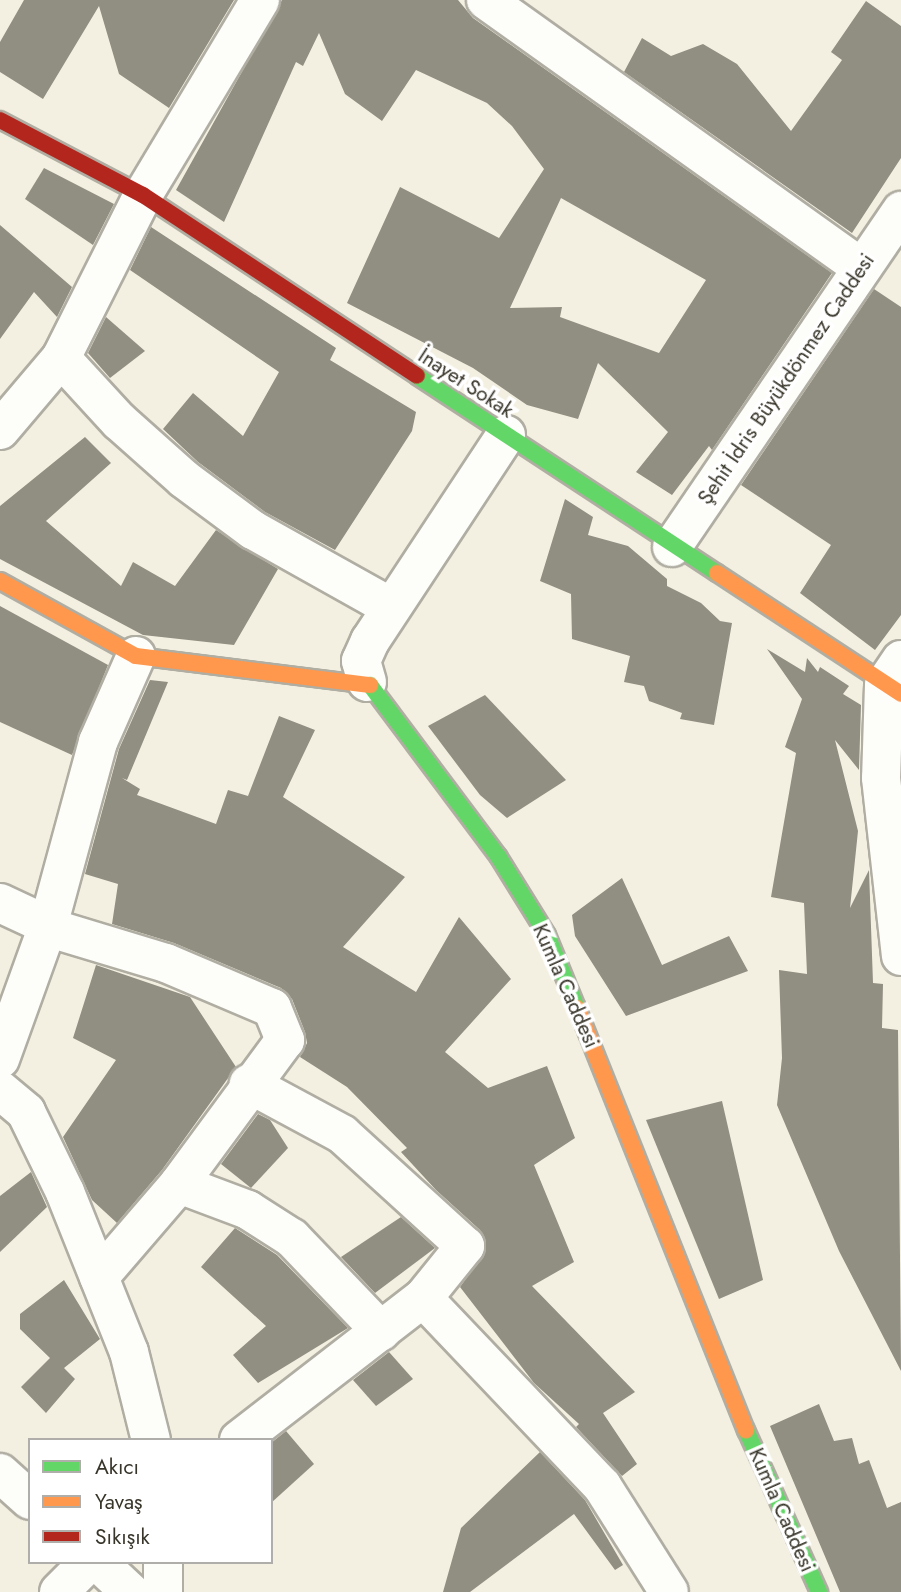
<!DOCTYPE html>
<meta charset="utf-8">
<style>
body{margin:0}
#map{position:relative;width:901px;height:1592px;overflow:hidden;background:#f3f0e1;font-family:Jost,sans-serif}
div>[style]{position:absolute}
.building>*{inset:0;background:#918e82}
.roads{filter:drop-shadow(2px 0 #b0ada2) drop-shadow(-2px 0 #b0ada2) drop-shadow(0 2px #b0ada2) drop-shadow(0 -2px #b0ada2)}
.street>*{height:38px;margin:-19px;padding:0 19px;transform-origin:19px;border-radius:19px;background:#fdfdfa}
.fast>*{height:16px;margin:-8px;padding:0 8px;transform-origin:8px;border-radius:8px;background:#63d668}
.slow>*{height:16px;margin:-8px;padding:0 8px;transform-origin:8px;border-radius:8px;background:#ff974d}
.jam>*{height:16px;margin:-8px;padding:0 8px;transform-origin:8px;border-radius:8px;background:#b3261e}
span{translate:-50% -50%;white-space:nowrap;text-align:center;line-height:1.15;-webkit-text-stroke:7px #fff;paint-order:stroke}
.street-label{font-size:21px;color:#38352a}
.legend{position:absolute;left:28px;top:1438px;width:245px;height:126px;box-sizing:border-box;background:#fff;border:2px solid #afaeaa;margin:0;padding:9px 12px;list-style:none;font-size:21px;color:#38352a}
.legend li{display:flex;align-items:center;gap:14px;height:35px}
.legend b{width:35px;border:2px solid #afaeaa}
</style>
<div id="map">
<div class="building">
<i style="clip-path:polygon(24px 0,234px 0,169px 108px,119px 74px,99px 6px,43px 99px,0 72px,0 42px)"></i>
<i style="clip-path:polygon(evenodd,282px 0,458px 0,473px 18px,832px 273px,712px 450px,709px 446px,672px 495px,636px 472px,668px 432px,598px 363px,578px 419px,527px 405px,473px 368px,347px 303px,400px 187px,499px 238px,544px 169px,512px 126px,487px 103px,416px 70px,382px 121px,345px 94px,319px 33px,303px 66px,296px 62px,224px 222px,176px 190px,282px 0,561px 198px,706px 280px,659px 353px,560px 317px,562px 307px,510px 308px,561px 198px)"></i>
<i style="clip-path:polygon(866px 1px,901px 26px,901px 158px,852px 233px,624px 72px,642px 38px,671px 56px,703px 44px,737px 64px,791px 131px,842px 60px,831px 52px)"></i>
<i style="clip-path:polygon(44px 168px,114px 204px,93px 245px,25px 199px)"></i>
<i style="clip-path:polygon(0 225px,72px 287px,57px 317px,34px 292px,0 339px)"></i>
<i style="clip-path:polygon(151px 227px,336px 348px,330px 360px,416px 412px,412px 431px,335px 550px,265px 512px,198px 462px,163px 429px,193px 393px,243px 436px,279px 372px,130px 270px)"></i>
<i style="clip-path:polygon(874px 289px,901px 307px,901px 615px,875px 650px,800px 593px,831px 545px,741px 485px)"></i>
<i style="clip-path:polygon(106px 317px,145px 351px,110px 378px,88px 353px)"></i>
<i style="clip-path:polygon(85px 437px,111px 463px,46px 521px,121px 586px,133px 562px,175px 586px,216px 530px,278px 569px,234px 645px,143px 635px,0 559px,0 506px)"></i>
<i style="clip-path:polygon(565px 499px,593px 517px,588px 535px,628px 546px,667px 579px,667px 586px,701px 603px,720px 621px,732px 623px,714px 725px,680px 719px,682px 713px,649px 701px,644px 686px,624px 682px,630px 656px,572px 639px,571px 594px,540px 581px)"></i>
<i style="clip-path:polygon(0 606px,108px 665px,72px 755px,0 722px)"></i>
<i style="clip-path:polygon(767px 649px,805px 672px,807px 658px,818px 672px,820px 667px,849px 686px,843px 694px,861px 705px,859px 770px,835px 740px,858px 831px,850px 908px,869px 870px,873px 983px,883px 984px,882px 1028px,898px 1030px,901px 1371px,839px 1251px,777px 1105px,782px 1058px,779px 970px,807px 974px,804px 903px,771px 897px,796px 753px,785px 747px,802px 699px)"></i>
<i style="clip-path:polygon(150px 680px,168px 682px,127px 780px,122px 778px,140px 789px,137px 795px,216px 824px,228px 790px,248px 796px,279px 716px,315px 730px,283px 797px,405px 877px,343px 947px,416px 992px,459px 917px,511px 979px,445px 1052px,488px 1088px,547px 1066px,575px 1138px,534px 1165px,574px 1262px,532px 1286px,635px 1392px,603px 1413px,637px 1464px,622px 1476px,576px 1427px,579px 1424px,534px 1383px,460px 1287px,486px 1250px,480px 1230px,436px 1190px,401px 1152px,407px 1148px,347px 1087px,300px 1057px,307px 1043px,305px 1032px,292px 999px,281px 988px,174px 943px,112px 924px,118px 884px,85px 874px,119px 749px)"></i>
<i style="clip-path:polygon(485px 695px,566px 780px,507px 818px,480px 795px,428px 726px)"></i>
<i style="clip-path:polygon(622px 878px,662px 965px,729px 936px,748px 971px,626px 1016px,575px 936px,572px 915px)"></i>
<i style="clip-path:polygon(96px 965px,190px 997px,236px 1067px,162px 1170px,117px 1223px,92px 1200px,63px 1137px,116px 1060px,73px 1038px)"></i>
<i style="clip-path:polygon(722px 1101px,763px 1280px,719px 1299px,646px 1120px)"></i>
<i style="clip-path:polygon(258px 1114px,270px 1120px,288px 1148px,251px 1188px,221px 1164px)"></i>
<i style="clip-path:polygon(31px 1172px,47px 1207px,0 1252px,0 1196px)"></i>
<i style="clip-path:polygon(401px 1217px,435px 1248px,375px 1293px,341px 1257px)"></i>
<i style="clip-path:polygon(235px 1228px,277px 1255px,348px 1328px,258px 1383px,233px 1355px,266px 1326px,201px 1267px)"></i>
<i style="clip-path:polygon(64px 1280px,100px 1339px,64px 1368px,75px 1379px,46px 1413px,21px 1387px,50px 1358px,20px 1329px,20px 1314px)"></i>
<i style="clip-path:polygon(389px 1352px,413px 1379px,376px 1406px,353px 1380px)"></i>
<i style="clip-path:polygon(819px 1404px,834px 1441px,852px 1438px,859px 1464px,869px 1460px,887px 1508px,901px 1502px,901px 1592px,840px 1592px,770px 1426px)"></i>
<i style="clip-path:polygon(286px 1431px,314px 1464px,271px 1503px,271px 1443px)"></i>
<i style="clip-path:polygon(540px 1452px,585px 1500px,623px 1565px,615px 1570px,574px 1514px,470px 1592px,443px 1592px,461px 1528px)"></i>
</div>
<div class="roads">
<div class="street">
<i style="left:486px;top:0;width:460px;rotate:35.5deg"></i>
<i style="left:61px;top:358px;width:86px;rotate:47.4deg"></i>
<i style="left:119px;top:421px;width:87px;rotate:41.7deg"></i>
<i style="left:184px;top:479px;width:86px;rotate:36.5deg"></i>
<i style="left:253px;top:530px;width:158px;rotate:29.2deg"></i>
<i style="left:0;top:430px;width:94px;rotate:-49.7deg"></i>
<i style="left:61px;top:358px;width:182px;rotate:-63.3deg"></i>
<i style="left:143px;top:195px;width:227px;rotate:-59deg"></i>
<i style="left:672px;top:547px;width:407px;rotate:-55.7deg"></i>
<i style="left:901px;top:660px;width:30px;rotate:124deg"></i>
<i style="left:884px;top:685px;width:93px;rotate:91.8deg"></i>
<i style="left:881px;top:778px;width:179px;rotate:83.6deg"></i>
<i style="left:367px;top:682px;width:22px;rotate:-106deg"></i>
<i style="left:361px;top:661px;width:22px;rotate:-66deg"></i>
<i style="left:370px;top:641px;width:247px;rotate:-56.6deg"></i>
<i style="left:0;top:903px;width:66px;rotate:25deg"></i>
<i style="left:60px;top:931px;width:111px;rotate:16.8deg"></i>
<i style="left:166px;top:963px;width:115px;rotate:23deg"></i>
<i style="left:272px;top:1008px;width:35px;rotate:68deg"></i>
<i style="left:285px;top:1040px;width:179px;rotate:126.4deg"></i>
<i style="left:0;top:1059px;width:141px;rotate:-70.2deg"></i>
<i style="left:48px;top:926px;width:191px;rotate:-74.8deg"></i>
<i style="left:98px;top:742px;width:94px;rotate:-66.2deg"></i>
<i style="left:0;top:1090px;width:34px;rotate:40deg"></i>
<i style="left:26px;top:1112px;width:89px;rotate:64deg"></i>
<i style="left:65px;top:1192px;width:172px;rotate:68.2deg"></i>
<i style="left:129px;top:1352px;width:91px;rotate:76deg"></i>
<i style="left:99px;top:1277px;width:123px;rotate:-49.3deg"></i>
<i style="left:179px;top:1184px;width:74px;rotate:20.6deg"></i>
<i style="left:248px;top:1210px;width:52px;rotate:32.5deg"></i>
<i style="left:292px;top:1238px;width:129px;rotate:46.3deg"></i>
<i style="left:423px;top:1298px;width:260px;rotate:46.4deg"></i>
<i style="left:602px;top:1486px;width:125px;rotate:57.7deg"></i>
<i style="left:239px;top:1440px;width:232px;rotate:-37.7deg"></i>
<i style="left:423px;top:1298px;width:67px;rotate:-51.1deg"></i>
<i style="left:465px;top:1246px;width:166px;rotate:-137.7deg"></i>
<i style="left:342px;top:1134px;width:106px;rotate:-151.7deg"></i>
<i style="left:0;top:1473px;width:40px;rotate:42deg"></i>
<i style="left:98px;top:1562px;width:44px;rotate:43.2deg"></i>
<i style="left:59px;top:1592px;width:42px;rotate:-45deg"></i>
<i style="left:163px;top:1592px;width:30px;rotate:-90deg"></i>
</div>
<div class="fast">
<i style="left:417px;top:376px;width:359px;rotate:33.3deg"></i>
<i style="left:370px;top:685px;width:214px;rotate:53.2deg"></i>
<i style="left:498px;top:856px;width:93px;rotate:58.2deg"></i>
<i style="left:547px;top:935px;width:79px;rotate:67.7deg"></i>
<i style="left:746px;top:1430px;width:178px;rotate:65.7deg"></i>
</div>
<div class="slow">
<i style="left:717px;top:573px;width:220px;rotate:33.3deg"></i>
<i style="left:0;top:581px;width:155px;rotate:28.9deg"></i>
<i style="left:136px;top:656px;width:236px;rotate:7.1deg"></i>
<i style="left:577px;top:1008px;width:455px;rotate:68.2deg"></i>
</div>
<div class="jam">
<i style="left:0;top:120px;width:161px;rotate:27.7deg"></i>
<i style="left:143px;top:195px;width:328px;rotate:33.4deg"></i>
</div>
</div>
<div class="street-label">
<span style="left:786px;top:379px;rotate:-56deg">Şehit İdris Büyükdönmez Caddesi</span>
<span style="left:466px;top:383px;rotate:33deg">İnayet Sokak</span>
<span style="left:566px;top:986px;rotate:66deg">Kumla Caddesi</span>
<span style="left:782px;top:1510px;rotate:66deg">Kumla Caddesi</span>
</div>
<ul class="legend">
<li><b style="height:9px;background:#63d668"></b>Akıcı</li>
<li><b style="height:9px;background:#ff974d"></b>Yavaş</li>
<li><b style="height:9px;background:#b3261e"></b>Sıkışık</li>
</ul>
</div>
